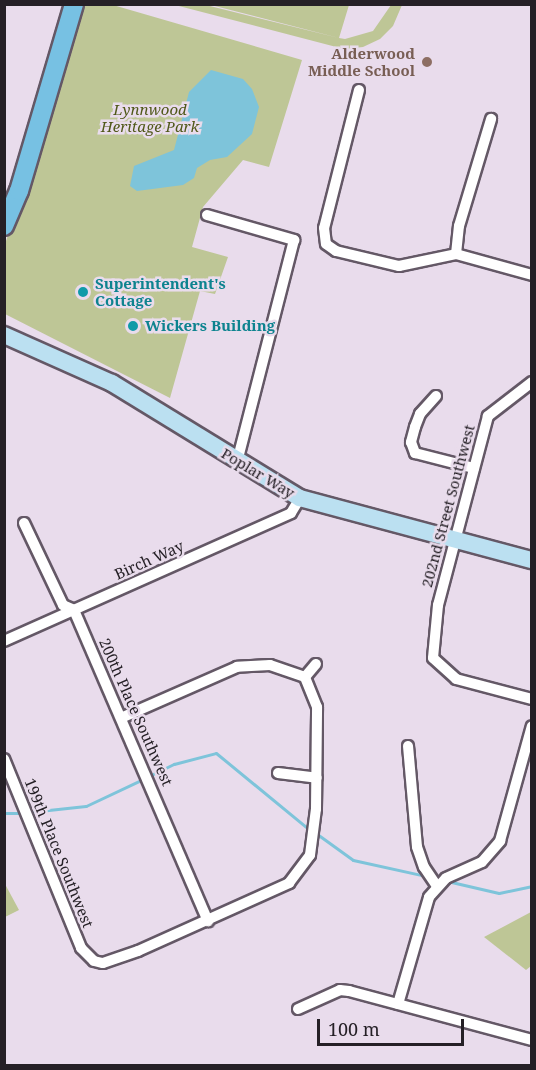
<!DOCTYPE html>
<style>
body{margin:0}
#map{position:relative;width:536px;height:1070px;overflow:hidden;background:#e9dcec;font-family:"Noto Serif",serif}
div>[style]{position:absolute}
.green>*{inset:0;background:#bec696}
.water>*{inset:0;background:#7ec4da}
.stream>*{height:3px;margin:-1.5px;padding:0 1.5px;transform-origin:1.5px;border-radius:1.5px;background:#7ec4da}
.roads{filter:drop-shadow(2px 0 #645866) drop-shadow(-2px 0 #645866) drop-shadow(0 2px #645866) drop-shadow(0 -2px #645866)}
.minor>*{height:10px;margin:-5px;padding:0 5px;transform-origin:5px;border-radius:5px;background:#fff}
.secondary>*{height:16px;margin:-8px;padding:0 8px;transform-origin:8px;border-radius:8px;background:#bbe0f1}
.primary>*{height:18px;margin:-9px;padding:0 9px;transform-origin:9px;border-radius:9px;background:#77c1e3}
.dots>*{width:16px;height:16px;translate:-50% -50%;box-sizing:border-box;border:3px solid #e9dcec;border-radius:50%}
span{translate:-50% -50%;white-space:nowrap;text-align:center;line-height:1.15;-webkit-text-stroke:5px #e9dcec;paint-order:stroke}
.education-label{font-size:15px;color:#785e54;font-weight:700}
.right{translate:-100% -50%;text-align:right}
.park-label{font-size:15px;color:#505819;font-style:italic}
.culture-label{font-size:15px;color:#0d838f;font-weight:700}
.left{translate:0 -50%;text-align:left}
.street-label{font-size:15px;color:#252026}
.frame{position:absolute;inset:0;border:6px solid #252026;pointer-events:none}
.scale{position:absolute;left:317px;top:1019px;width:147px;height:27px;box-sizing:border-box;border:3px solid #252026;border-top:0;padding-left:8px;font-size:18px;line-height:21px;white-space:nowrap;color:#252026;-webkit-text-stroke:4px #e9dcec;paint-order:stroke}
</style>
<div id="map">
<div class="green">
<i style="clip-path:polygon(84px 5px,113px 5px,302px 60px,269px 167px,243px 160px,203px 207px,192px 247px,228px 257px,215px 294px,200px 291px,170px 398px,5px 314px,5px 244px)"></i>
<i style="clip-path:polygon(175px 5px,206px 5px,339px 38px,211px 5px,349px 5px,339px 38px,345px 39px,373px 31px,391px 5px,402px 5px,393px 26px,380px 39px,363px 47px,344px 49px)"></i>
<i style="clip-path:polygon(5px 884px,19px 910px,5px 917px,4px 917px)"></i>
<i style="clip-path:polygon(531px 912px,531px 966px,526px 970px,484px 937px)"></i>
</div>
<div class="water">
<i style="clip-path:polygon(211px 70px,243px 79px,252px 89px,259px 107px,252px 134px,227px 157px,210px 160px,197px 168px,194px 178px,183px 185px,137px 191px,130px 186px,134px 166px,174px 150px,189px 92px)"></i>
</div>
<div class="stream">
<i style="left:149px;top:776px;width:28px;rotate:-26deg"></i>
<i style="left:174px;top:764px;width:43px;rotate:-14.7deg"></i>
<i style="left:216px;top:753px;width:123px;rotate:39.4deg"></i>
<i style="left:30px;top:812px;width:56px;rotate:-6.1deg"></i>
<i style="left:86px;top:806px;width:63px;rotate:-25.3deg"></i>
<i style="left:4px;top:813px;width:19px"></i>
<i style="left:317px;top:834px;width:44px;rotate:35.8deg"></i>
<i style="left:353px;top:860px;width:75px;rotate:12.4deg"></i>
<i style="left:447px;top:881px;width:53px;rotate:13deg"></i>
<i style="left:499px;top:893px;width:34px;rotate:-12deg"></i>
</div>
<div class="roads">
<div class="minor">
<i style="left:359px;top:90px;width:142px;rotate:104.2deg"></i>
<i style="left:324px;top:228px;width:16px;rotate:83deg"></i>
<i style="left:326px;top:244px;width:12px;rotate:35deg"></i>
<i style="left:336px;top:251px;width:65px;rotate:13.4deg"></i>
<i style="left:399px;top:266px;width:58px;rotate:-11.9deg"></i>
<i style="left:456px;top:254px;width:79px;rotate:15.4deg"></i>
<i style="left:207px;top:215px;width:91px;rotate:16deg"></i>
<i style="left:294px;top:240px;width:229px;rotate:104.4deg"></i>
<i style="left:456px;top:254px;width:28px;rotate:-84deg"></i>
<i style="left:459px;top:226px;width:112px;rotate:-73.3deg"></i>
<i style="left:532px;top:382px;width:56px;rotate:142.3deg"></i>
<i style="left:488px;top:416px;width:196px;rotate:104.8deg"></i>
<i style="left:438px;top:605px;width:53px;rotate:95.4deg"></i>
<i style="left:433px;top:658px;width:31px;rotate:42deg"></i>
<i style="left:456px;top:679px;width:79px;rotate:14.7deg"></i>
<i style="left:436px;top:396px;width:24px;rotate:132deg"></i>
<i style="left:420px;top:414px;width:14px;rotate:111deg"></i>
<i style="left:415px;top:427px;width:16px;rotate:105deg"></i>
<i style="left:411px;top:442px;width:12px;rotate:70deg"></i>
<i style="left:415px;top:453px;width:61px;rotate:14.3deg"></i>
<i style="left:24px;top:523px;width:91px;rotate:64.6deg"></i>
<i style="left:63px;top:605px;width:12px;rotate:24deg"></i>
<i style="left:74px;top:610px;width:339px;rotate:66.7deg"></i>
<i style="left:4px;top:641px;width:314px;rotate:-24deg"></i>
<i style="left:291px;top:513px;width:17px;rotate:-59deg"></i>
<i style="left:305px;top:677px;width:17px;rotate:-50deg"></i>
<i style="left:408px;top:746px;width:101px;rotate:84.9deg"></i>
<i style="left:417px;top:847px;width:21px;rotate:71deg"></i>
<i style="left:424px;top:867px;width:23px;rotate:56deg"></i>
<i style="left:4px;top:759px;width:204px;rotate:67.8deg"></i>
<i style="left:81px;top:948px;width:18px;rotate:45deg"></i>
<i style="left:94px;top:961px;width:9px;rotate:13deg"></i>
<i style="left:103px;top:963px;width:37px;rotate:-19deg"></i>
<i style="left:138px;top:951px;width:166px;rotate:-24.2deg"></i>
<i style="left:289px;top:883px;width:35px;rotate:-53deg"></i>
<i style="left:310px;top:855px;width:46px;rotate:-82.6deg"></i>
<i style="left:316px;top:809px;width:102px;rotate:-89.4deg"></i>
<i style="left:317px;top:707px;width:32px;rotate:-112deg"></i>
<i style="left:305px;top:677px;width:37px;rotate:-161deg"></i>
<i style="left:270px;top:665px;width:33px;rotate:177deg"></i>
<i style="left:237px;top:667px;width:124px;rotate:156.3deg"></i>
<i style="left:278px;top:773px;width:39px;rotate:7deg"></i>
<i style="left:398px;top:1004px;width:111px;rotate:-73.8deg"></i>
<i style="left:429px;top:897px;width:25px;rotate:-48deg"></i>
<i style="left:446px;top:878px;width:39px;rotate:-24deg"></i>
<i style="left:482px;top:862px;width:28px;rotate:-49deg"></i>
<i style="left:500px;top:841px;width:119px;rotate:-74.5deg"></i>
<i style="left:298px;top:1009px;width:46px;rotate:-24.3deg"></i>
<i style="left:340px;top:990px;width:9px;rotate:6deg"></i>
<i style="left:349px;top:991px;width:189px;rotate:15deg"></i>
</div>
<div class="secondary">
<i style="left:4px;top:335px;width:118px;rotate:24deg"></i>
<i style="left:112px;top:383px;width:220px;rotate:31.5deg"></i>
<i style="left:300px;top:498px;width:240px;rotate:15deg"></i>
</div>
<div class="primary">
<i style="left:4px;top:226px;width:38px;rotate:-67deg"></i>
<i style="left:19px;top:191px;width:195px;rotate:-73.6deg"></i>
</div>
</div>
<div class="dots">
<i style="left:427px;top:62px;background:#8d6e63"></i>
<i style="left:83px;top:292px;background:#0f9aa8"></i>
<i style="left:133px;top:326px;background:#0f9aa8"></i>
</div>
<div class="education-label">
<span class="right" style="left:415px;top:62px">Alderwood<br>Middle School</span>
</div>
<div class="park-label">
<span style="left:150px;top:118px">Lynnwood<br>Heritage Park</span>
</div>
<div class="culture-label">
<span class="left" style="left:95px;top:292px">Superintendent's<br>Cottage</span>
<span class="left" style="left:145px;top:326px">Wickers Building</span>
</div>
<div class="street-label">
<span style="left:258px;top:473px;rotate:31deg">Poplar Way</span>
<span style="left:448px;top:506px;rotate:-75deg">202nd Street Southwest</span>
<span style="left:149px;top:560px;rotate:-24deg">Birch Way</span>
<span style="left:136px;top:712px;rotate:66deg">200th Place Southwest</span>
<span style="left:59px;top:853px;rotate:68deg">199th Place Southwest</span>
</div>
<div class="frame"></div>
<div class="scale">100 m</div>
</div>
